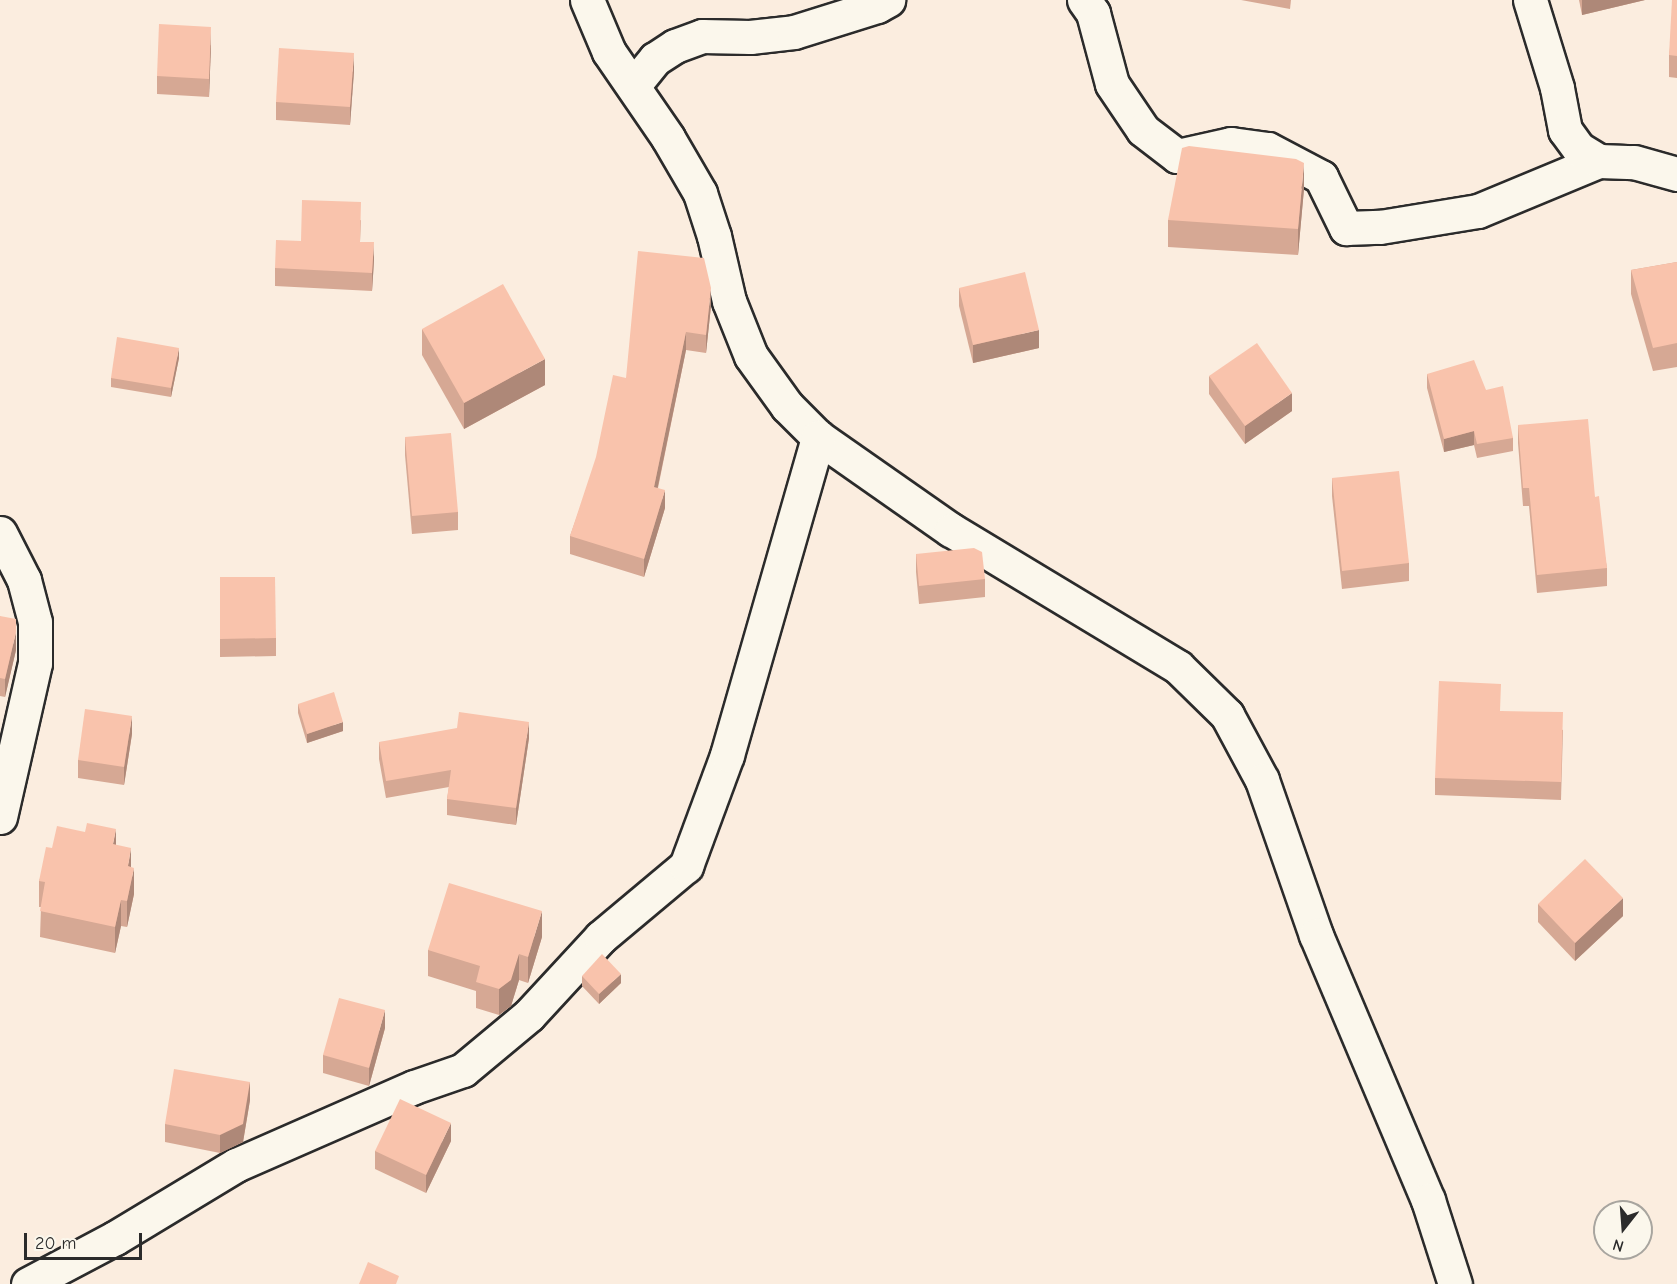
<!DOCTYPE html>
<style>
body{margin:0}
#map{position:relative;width:1677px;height:1284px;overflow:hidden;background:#fbeddf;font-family:"Comic Neue",sans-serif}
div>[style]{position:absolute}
.roads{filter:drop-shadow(2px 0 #2b2b2b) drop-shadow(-2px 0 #2b2b2b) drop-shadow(0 2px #2b2b2b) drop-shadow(0 -2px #2b2b2b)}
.minor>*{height:33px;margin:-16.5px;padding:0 16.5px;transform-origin:16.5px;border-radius:16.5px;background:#fbf7ec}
.wall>*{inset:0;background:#d6a894}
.shaded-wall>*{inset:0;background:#ae8878}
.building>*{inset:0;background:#f9c3ac}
span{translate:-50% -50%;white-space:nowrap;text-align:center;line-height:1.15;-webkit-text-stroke:6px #fbf7ec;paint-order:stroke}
.north{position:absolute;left:1593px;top:1200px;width:60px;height:60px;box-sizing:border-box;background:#fbf7ec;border:2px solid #a8a59f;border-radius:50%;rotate:197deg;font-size:16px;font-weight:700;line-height:24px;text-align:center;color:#2b2b2b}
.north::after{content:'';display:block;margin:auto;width:21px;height:27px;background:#2b2b2b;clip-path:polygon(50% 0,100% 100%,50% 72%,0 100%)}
.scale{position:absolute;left:24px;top:1233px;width:118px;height:27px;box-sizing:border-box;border:3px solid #2b2b2b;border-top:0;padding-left:8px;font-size:18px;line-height:21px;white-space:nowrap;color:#2b2b2b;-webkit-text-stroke:4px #fbf7ec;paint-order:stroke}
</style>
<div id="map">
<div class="roads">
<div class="minor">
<i style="left:587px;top:0;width:56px;rotate:67.1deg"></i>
<i style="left:609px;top:52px;width:104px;rotate:55.5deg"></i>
<i style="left:668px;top:138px;width:64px;rotate:59.8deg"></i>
<i style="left:700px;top:193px;width:45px;rotate:72deg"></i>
<i style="left:714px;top:236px;width:67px;rotate:77deg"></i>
<i style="left:729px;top:301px;width:59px;rotate:68.2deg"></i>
<i style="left:751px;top:356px;width:62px;rotate:54.2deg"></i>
<i style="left:787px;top:406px;width:44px;rotate:45deg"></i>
<i style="left:818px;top:437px;width:162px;rotate:35deg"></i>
<i style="left:951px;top:530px;width:265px;rotate:31.1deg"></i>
<i style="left:1178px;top:667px;width:69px;rotate:44.4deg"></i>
<i style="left:1227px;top:715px;width:74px;rotate:61.7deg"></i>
<i style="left:1262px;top:780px;width:164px;rotate:70.8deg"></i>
<i style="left:1316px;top:935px;width:288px;rotate:67.1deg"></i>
<i style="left:1428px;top:1200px;width:88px;rotate:72.2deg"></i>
<i style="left:1084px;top:0;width:16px;rotate:55deg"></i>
<i style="left:1093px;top:13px;width:73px;rotate:75deg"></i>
<i style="left:1112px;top:84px;width:55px;rotate:56deg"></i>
<i style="left:1143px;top:130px;width:43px;rotate:37.4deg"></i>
<i style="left:1177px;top:156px;width:55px;rotate:-12.5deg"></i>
<i style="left:1231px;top:144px;width:37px;rotate:8deg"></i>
<i style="left:1268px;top:149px;width:60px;rotate:27.8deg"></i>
<i style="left:1321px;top:177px;width:57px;rotate:63.9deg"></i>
<i style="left:1346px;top:228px;width:34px;rotate:-2deg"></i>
<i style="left:1380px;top:227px;width:99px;rotate:-9.3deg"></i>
<i style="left:1478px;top:211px;width:131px;rotate:-22.5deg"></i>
<i style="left:1530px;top:0;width:92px;rotate:72.9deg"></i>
<i style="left:1557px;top:88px;width:43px;rotate:79.2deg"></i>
<i style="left:1565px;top:130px;width:24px;rotate:54deg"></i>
<i style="left:1579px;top:149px;width:23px;rotate:31deg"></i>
<i style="left:1599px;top:161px;width:35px;rotate:2deg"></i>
<i style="left:1634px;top:162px;width:45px;rotate:15.6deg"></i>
<i style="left:633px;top:86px;width:35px;rotate:-51deg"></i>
<i style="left:655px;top:59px;width:24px;rotate:-33deg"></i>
<i style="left:675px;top:46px;width:29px;rotate:-20deg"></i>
<i style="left:702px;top:36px;width:48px;rotate:1.2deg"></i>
<i style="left:750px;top:37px;width:44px;rotate:-6.5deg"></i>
<i style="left:794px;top:32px;width:87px;rotate:-17.4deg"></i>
<i style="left:877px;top:6px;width:13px;rotate:-29deg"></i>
<i style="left:0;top:533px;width:53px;rotate:62.9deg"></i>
<i style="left:24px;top:580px;width:43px;rotate:75.3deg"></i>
<i style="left:35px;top:622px;width:41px;rotate:90deg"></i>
<i style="left:35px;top:663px;width:158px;rotate:102.8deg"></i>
<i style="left:28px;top:1284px;width:98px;rotate:-27.9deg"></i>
<i style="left:115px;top:1238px;width:141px;rotate:-31.1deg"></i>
<i style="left:236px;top:1165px;width:194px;rotate:-23.7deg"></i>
<i style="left:414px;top:1087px;width:52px;rotate:-19.1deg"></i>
<i style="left:463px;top:1070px;width:86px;rotate:-39.8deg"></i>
<i style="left:529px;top:1015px;width:106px;rotate:-47.3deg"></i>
<i style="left:601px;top:937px;width:111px;rotate:-39.9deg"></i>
<i style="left:686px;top:866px;width:118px;rotate:-69.7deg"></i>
<i style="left:727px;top:755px;width:331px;rotate:-74deg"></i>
</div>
</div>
<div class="wall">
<i style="clip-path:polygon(1241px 0,1291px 0,1290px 9px)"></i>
<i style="clip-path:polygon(1579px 0,1645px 0,1582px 15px)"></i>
<i style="clip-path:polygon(1677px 0,1677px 78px,1669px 77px,1669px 55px)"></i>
<i style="clip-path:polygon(211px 45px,209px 97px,157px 94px,157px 76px)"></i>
<i style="clip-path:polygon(354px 71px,350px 125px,276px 120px,276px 102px)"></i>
<i style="clip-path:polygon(1304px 189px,1298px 255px,1168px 247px,1168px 220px)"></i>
<i style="clip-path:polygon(361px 220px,360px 242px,374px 260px,372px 291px,275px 286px,275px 268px,301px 241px)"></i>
<i style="clip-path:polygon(1677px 262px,1677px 367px,1653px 371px,1631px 294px,1631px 270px)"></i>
<i style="clip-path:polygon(959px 288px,1039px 348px,973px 363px,959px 306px)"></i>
<i style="clip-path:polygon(711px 306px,706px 353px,686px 350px,658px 488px,665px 508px,644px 577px,570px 554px,570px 536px,626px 378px)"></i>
<i style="clip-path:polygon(422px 329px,545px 385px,464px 429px,422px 355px)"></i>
<i style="clip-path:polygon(179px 358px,171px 397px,111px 387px,111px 378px)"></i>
<i style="clip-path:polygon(1427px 374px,1486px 390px,1513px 438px,1513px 451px,1477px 458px,1474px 445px,1444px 452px,1427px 388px)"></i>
<i style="clip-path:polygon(1209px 376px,1292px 411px,1245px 444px,1209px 394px)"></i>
<i style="clip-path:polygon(1518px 425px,1595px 497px,1607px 568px,1607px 586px,1537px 593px,1529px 506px,1523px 506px,1518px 443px)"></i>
<i style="clip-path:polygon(405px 437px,458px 512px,458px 530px,412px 534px,405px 455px)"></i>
<i style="clip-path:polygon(1332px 478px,1409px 563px,1409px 581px,1342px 589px,1332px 496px)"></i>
<i style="clip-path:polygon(916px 554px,985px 579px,985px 597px,919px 604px,916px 572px)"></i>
<i style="clip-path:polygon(220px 577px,276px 638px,276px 656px,220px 657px)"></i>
<i style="clip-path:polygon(0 616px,16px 650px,5px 697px,0 696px)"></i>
<i style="clip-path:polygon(298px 704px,343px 731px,307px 743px,298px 713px)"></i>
<i style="clip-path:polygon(1501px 711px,1563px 730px,1561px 800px,1435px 795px,1435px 778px)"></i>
<i style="clip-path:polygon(132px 734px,124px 785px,78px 778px,78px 760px)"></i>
<i style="clip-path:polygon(529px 738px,516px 825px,447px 815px,447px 799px,449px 787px,386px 798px,379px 759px,379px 742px)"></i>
<i style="clip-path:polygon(116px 845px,131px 867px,134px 894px,127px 927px,121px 926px,115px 953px,40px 937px,41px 907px,39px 907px,39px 881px,52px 848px)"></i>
<i style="clip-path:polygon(1538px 904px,1623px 916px,1575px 961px,1538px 922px)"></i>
<i style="clip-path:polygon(542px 937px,528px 983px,519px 980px,511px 1006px,499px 1015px,476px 1008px,476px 991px,428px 976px,428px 950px)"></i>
<i style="clip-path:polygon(582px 976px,621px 983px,599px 1004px,582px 986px)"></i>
<i style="clip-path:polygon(385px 1028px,369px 1086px,323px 1073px,323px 1055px)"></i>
<i style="clip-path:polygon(250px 1100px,243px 1142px,220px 1153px,165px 1142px,165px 1124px)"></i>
<i style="clip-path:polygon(451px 1141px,426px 1193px,375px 1169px,375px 1151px)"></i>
</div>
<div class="shaded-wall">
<i style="clip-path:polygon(1582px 0,1645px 0,1582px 15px)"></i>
<i style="clip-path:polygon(211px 27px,211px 45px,209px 97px,209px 79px)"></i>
<i style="clip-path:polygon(354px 53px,354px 71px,350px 125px,350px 107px)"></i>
<i style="clip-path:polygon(1304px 163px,1304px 189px,1298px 255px,1298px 229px)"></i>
<i style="clip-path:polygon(374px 242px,374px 260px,372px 291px,372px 273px)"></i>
<i style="clip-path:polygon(711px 288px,711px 306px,706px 353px,706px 335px)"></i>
<i style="clip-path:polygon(1039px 330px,1039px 348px,973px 363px,973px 345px)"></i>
<i style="clip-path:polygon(686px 332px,686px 350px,654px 505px,654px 487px)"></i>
<i style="clip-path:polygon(179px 348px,179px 358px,171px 397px,171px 388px)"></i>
<i style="clip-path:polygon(545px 359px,545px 385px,464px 429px,464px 403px)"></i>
<i style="clip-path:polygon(1292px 393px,1292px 411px,1245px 444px,1245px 426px)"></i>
<i style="clip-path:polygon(1474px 431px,1474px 445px,1444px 452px,1444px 439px)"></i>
<i style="clip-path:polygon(665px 490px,665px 508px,644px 577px,644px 559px)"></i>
<i style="clip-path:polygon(16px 632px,16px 650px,5px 697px,5px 679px)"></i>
<i style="clip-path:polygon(132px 716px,132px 734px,124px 785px,124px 767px)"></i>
<i style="clip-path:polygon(343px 722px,343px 731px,307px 743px,307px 734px)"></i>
<i style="clip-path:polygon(529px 722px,529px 738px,516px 825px,516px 808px)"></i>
<i style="clip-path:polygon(116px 829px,116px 855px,113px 844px)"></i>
<i style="clip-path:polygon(131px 848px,131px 874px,128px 866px)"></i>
<i style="clip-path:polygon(134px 868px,134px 894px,127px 927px,127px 901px)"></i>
<i style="clip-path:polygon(1623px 898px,1623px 916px,1575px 961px,1575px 943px)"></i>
<i style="clip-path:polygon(121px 900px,121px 926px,115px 953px,115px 927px)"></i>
<i style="clip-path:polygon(542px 911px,542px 937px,528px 983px,528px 957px)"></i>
<i style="clip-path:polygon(519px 954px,519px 980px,511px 1006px,499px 1015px,499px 989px)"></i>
<i style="clip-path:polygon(621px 974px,621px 983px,599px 1004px,599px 994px)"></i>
<i style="clip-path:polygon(385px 1010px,385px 1028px,369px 1086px,369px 1068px)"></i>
<i style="clip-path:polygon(250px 1082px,250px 1100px,243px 1142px,220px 1153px,220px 1135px)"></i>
<i style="clip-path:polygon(451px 1123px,451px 1141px,426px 1193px,426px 1175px)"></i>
</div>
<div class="building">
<i style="clip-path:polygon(1672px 0,1677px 0,1677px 56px,1669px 55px)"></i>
<i style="clip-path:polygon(159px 24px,211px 27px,209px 79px,157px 76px)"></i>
<i style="clip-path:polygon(279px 48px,354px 53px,350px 107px,276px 102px)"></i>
<i style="clip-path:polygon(1189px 146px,1296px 159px,1304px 163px,1298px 229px,1168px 220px,1182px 148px)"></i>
<i style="clip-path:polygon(302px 200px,361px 202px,360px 242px,374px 242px,372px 273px,275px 268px,276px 240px,301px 241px)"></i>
<i style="clip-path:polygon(638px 251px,704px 258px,711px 288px,706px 335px,686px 332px,654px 487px,665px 490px,644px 559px,570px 536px,596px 457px,613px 375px,626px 378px)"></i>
<i style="clip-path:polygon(1677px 262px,1677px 343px,1653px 348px,1631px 270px)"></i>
<i style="clip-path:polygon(1025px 272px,1039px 330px,973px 345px,959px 288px)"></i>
<i style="clip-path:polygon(503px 284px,545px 359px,464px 403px,422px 329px)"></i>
<i style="clip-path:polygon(117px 337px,179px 348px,171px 388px,111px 378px)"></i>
<i style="clip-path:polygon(1257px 343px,1292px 393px,1245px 426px,1209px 376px)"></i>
<i style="clip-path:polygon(1474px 360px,1486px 390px,1503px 386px,1513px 438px,1477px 444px,1474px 431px,1444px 439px,1427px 374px)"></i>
<i style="clip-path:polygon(1588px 419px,1595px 497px,1599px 496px,1607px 568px,1537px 575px,1529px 488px,1523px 488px,1518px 425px)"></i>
<i style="clip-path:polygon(451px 433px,458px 512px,412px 516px,405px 437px)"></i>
<i style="clip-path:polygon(1399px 471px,1409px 563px,1342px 571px,1332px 478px)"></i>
<i style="clip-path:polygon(974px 548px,982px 552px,985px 579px,919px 586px,916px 554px)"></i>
<i style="clip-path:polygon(220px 577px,275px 577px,276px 638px,220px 639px)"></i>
<i style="clip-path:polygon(0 616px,16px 619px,16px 632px,5px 679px,0 678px)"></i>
<i style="clip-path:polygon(1439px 681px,1501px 684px,1500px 711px,1563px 712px,1561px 782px,1435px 778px)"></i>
<i style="clip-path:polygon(334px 692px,343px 722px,307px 734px,298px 704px)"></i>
<i style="clip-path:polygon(85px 709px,132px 716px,124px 767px,78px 760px)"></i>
<i style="clip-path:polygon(459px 712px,529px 722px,516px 808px,447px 799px,451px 770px,386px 781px,379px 742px,457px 728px)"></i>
<i style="clip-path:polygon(87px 823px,116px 829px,113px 844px,131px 848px,128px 866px,134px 868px,127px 901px,121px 900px,115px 927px,40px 911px,45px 882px,39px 881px,46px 847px,52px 848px,57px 826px,85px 832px)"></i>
<i style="clip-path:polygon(1585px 859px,1623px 898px,1575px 943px,1538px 904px)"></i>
<i style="clip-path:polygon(449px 883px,542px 911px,528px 957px,519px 954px,511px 980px,499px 989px,476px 982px,480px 966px,428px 950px)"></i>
<i style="clip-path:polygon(602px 954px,621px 974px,599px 994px,582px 976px)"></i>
<i style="clip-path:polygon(339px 998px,385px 1010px,369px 1068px,323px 1055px)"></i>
<i style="clip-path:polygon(174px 1069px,250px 1082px,243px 1124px,220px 1135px,165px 1124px)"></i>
<i style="clip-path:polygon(400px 1099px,451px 1123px,426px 1175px,375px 1151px)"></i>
<i style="clip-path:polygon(368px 1262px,399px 1276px,396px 1284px,359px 1284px)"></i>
</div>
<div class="north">N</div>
<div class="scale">20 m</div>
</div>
